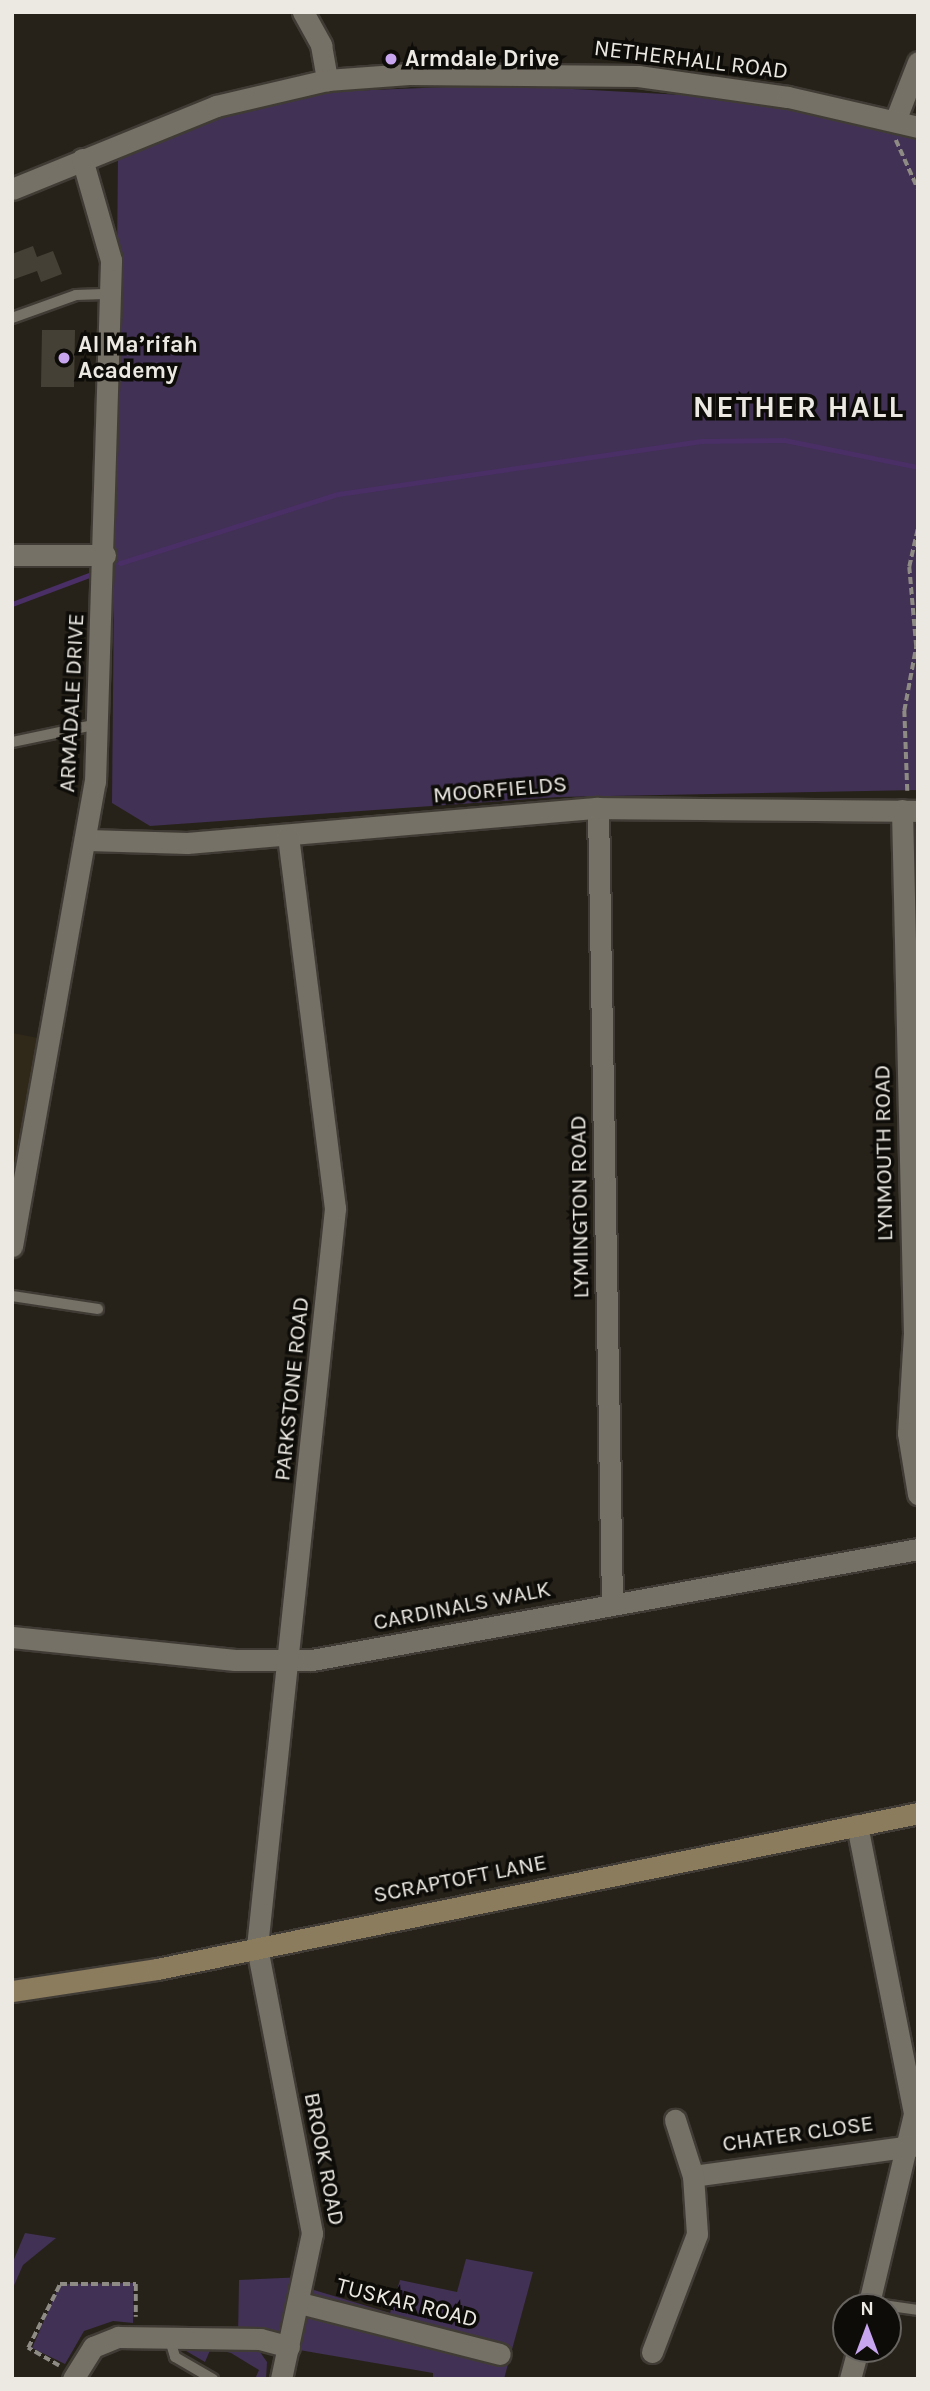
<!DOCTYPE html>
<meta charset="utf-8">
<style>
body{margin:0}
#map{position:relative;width:930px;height:2391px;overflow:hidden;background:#262219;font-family:Karla,sans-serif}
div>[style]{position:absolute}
.built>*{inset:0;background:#30291a}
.green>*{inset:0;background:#413154}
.stream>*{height:5px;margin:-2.5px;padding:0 2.5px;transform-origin:2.5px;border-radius:2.5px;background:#492f65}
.building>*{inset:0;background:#454036}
.path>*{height:3.5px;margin-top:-1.75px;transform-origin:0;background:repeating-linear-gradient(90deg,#8e8b84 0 7px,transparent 0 10.5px)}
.roads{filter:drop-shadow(2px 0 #403c35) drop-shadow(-2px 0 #403c35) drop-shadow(0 2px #403c35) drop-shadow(0 -2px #403c35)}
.lane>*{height:10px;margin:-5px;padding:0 5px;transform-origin:5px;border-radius:5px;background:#767166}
.street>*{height:21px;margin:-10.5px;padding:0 10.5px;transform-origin:10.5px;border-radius:10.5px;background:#767166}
.secondary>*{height:21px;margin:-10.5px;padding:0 10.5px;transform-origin:10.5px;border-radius:10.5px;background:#8b7c5e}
.dots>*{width:19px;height:19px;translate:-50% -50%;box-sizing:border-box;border:4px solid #0e0c08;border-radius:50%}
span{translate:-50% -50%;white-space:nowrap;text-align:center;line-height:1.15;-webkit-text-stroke:7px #0e0c08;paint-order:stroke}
.poi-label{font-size:23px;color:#ece9e3;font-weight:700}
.left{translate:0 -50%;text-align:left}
.street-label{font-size:23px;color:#ece9e3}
.district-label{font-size:30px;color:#ece9e3;font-weight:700;letter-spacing:2px}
.frame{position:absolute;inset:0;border:14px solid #ece9e3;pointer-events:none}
.north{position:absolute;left:832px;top:2293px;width:70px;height:70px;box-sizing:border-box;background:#0e0c08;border:2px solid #676460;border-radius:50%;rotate:0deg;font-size:19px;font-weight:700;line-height:28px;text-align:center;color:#ece9e3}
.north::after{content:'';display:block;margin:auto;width:24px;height:32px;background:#c7a6ef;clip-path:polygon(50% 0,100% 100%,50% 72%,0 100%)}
</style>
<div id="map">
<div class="built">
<i style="clip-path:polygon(12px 1033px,38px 1038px,12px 1184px)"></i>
</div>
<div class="green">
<i style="clip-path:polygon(499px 85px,738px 98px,918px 138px,918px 790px,558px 797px,150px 826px,112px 803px,118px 154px,212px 120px,320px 92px)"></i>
<i style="clip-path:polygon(25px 2233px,56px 2238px,23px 2265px,12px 2290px,12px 2264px)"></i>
<i style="clip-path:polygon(466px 2259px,533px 2272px,504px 2379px,433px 2379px,433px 2373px,253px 2342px,267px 2362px,266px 2379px,255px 2379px,259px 2370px,231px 2353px,211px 2348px,205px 2362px,181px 2348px,238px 2339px,239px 2280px,304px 2277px,304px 2287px,390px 2313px,400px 2280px,457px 2292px)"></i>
<i style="clip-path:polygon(133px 2283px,133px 2323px,113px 2321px,84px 2331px,65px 2364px,32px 2348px,60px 2284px)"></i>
</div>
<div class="stream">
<i style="left:120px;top:563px;width:229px;rotate:-17.6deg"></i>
<i style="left:338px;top:494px;width:367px;rotate:-8.3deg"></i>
<i style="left:701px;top:441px;width:83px;rotate:-0.7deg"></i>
<i style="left:784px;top:440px;width:137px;rotate:11.4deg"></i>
<i style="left:12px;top:604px;width:82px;rotate:-20.6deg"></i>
</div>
<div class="building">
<i style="clip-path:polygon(33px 246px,37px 257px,53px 251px,62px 274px,41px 282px,37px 271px,12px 280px,12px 254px)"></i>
<i style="clip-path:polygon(42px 330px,75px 330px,74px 387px,41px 387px)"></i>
</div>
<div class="path">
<i style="left:896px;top:140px;width:54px;rotate:65.8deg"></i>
<i style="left:907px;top:791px;width:80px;rotate:-92.1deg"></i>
<i style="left:904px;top:711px;width:65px;rotate:-79.4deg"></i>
<i style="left:916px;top:647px;width:80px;rotate:-95deg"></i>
<i style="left:909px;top:567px;width:41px;rotate:-77.3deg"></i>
<i style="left:59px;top:2366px;width:36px;rotate:-150deg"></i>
<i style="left:28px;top:2348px;width:72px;rotate:-63.4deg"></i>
<i style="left:60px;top:2284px;width:76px"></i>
<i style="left:136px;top:2284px;width:33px;rotate:90deg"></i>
</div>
<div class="roads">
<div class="lane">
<i style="left:12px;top:318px;width:68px;rotate:-19.8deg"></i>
<i style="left:76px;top:295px;width:35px;rotate:-2deg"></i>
<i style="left:12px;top:742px;width:88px;rotate:-11.8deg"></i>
<i style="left:12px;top:1296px;width:87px;rotate:8.6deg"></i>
<i style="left:869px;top:2303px;width:49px;rotate:8.1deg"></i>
<i style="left:169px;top:2337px;width:21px;rotate:73deg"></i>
<i style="left:175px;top:2357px;width:44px;rotate:30.1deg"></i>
</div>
<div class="street">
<i style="left:303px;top:12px;width:38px;rotate:61deg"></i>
<i style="left:321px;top:45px;width:36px;rotate:80deg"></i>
<i style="left:895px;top:121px;width:63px;rotate:-68.7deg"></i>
<i style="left:12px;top:189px;width:220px;rotate:-22.1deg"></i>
<i style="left:216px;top:106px;width:114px;rotate:-13.2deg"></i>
<i style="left:327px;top:80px;width:82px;rotate:-4.2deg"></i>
<i style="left:409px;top:74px;width:229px;rotate:0.5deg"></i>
<i style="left:638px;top:76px;width:151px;rotate:8deg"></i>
<i style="left:788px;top:97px;width:133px;rotate:13deg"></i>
<i style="left:12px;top:555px;width:93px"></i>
<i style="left:598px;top:808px;width:796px;rotate:88.99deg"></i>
<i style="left:902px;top:810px;width:523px;rotate:88.69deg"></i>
<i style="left:914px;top:1333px;width:100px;rotate:93.4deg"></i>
<i style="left:908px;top:1433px;width:62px;rotate:80.7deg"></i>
<i style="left:88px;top:840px;width:99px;rotate:1.7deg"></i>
<i style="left:187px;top:843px;width:412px;rotate:-4.9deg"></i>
<i style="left:598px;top:808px;width:320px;rotate:0.5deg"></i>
<i style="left:12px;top:1246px;width:471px;rotate:-79.9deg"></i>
<i style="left:95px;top:782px;width:522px;rotate:-88.24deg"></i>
<i style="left:111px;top:260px;width:105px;rotate:-106deg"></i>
<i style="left:12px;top:1637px;width:224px;rotate:5.9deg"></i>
<i style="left:235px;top:1660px;width:77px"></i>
<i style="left:312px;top:1660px;width:616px;rotate:-10.38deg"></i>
<i style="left:857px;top:1825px;width:295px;rotate:78.8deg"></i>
<i style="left:914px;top:2114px;width:198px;rotate:103.4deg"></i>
<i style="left:693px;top:2176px;width:227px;rotate:-7.8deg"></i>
<i style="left:300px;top:2303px;width:206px;rotate:14.3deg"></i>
<i style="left:652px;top:2352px;width:126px;rotate:-69.1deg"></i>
<i style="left:697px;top:2234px;width:58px;rotate:-93.9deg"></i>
<i style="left:693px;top:2176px;width:59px;rotate:-107.8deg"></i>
<i style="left:73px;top:2379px;width:38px;rotate:-58deg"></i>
<i style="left:93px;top:2347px;width:27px;rotate:-22deg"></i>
<i style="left:118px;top:2337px;width:142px;rotate:0.8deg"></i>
<i style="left:260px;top:2339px;width:30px;rotate:15deg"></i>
<i style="left:281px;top:2379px;width:149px;rotate:-78deg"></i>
<i style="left:312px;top:2233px;width:291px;rotate:-100.9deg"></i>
<i style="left:257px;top:1947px;width:743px;rotate:-83.97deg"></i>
<i style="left:335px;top:1208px;width:375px;rotate:-97.2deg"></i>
<i style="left:850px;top:2379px;width:31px;rotate:-75deg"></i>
</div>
<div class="secondary">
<i style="left:12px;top:1991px;width:147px;rotate:-8.6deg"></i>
<i style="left:157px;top:1969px;width:777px;rotate:-11.58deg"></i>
</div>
</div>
<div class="dots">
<i style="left:391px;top:59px;background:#c7a6ef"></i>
<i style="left:64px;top:358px;background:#c7a6ef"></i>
</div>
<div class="poi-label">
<span class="left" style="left:405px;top:59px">Armdale Drive</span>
<span class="left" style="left:78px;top:358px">Al Ma’rifah<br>Academy</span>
</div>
<div class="street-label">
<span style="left:691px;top:60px;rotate:7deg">NETHERHALL ROAD</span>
<span style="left:72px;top:703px;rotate:-87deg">ARMADALE DRIVE</span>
<span style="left:500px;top:790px;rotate:-5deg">MOORFIELDS</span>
<span style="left:884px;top:1153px;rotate:-91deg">LYNMOUTH ROAD</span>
<span style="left:580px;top:1207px;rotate:-91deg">LYMINGTON ROAD</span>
<span style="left:292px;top:1389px;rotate:-84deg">PARKSTONE ROAD</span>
<span style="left:462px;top:1606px;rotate:-11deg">CARDINALS WALK</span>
<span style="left:460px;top:1879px;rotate:-11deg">SCRAPTOFT LANE</span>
<span style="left:798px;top:2134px;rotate:-8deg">CHATER CLOSE</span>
<span style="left:324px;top:2159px;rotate:79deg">BROOK ROAD</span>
<span style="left:407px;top:2303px;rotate:14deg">TUSKAR ROAD</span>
</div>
<div class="district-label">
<span style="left:799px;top:407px">NETHER HALL</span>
</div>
<div class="frame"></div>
<div class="north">N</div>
</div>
